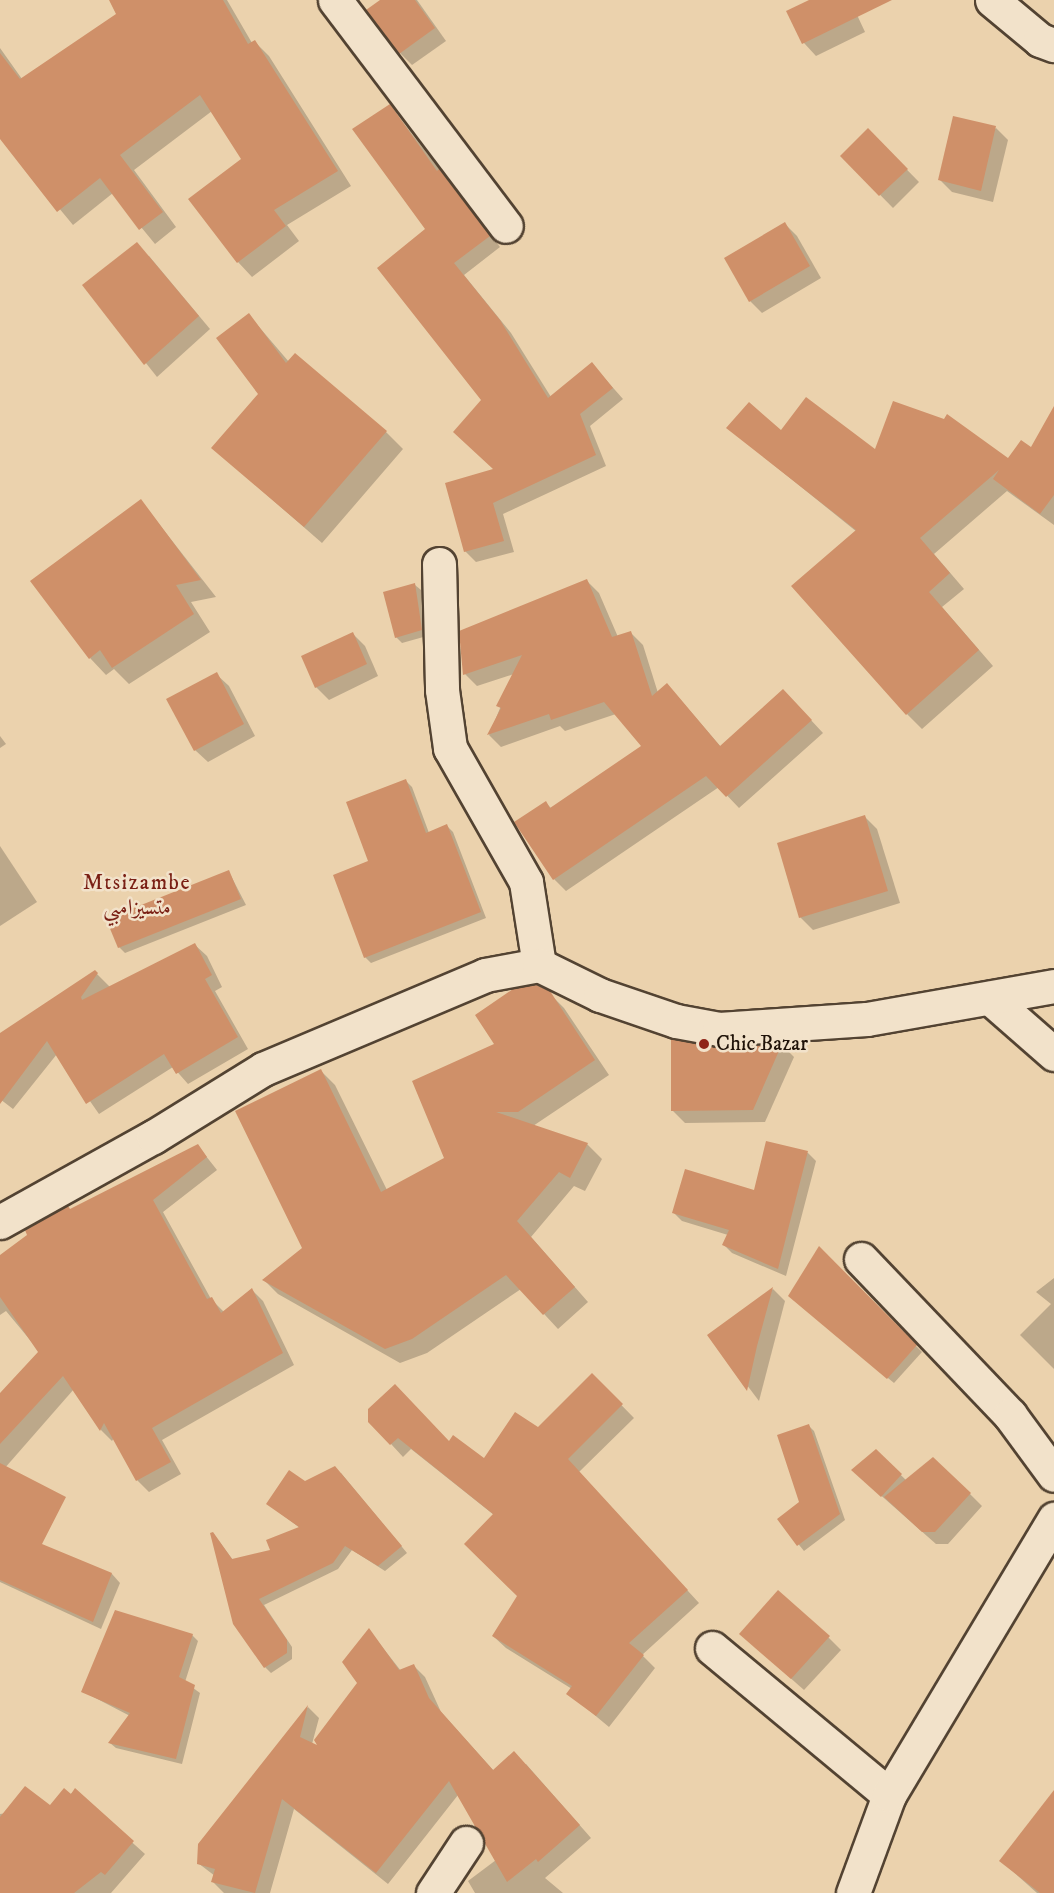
<!DOCTYPE html>
<meta charset="utf-8">
<style>
body{margin:0}
#map{position:relative;width:1054px;height:1893px;overflow:hidden;background:#ebd2ad;font-family:"IM FELL DW Pica",Amiri,serif}
div>[style]{position:absolute}
.shadow>*{inset:0;background:#0003}
.building>*{inset:0;background:#cf9069}
.roads{filter:drop-shadow(2px 0 #534332) drop-shadow(-2px 0 #534332) drop-shadow(0 2px #534332) drop-shadow(0 -2px #534332)}
.street>*{height:33px;margin:-16.5px;padding:0 16.5px;transform-origin:16.5px;border-radius:16.5px;background:#f2e2ca}
.secondary>*{height:33px;margin:-16.5px;padding:0 16.5px;transform-origin:16.5px;border-radius:16.5px;background:#f2e2ca}
.dots>*{width:16px;height:16px;translate:-50% -50%;box-sizing:border-box;border:3px solid #f2e2ca;border-radius:50%}
span{translate:-50% -50%;white-space:nowrap;text-align:center;line-height:1.15;-webkit-text-stroke:5px #f2e2ca;paint-order:stroke}
.poi-label{font-size:21px;color:#201309}
.left{translate:0 -50%;text-align:left}
.neighbourhood-label{font-size:22px;color:#7a1f14;letter-spacing:1.5px}
</style>
<div id="map">
<div class="shadow">
<i style="clip-path:polygon(110px 0,227px 0,252px 43px,255px 42px,269px 56px,351px 186px,287px 225px,299px 241px,252px 277px,238px 262px,243px 160px,212px 111px,134px 170px,176px 227px,155px 244px,113px 193px,73px 225px,0 137px,0 48px,22px 79px,118px 14px)"></i>
<i style="clip-path:polygon(382px 0,417px 0,446px 41px,412px 65px,400px 53px)"></i>
<i style="clip-path:polygon(813px 0,850px 0,865px 32px,816px 56px,804px 43px,788px 12px)"></i>
<i style="clip-path:polygon(390px 106px,500px 247px,464px 275px,511px 333px,551px 397px,592px 364px,623px 399px,590px 426px,606px 466px,503px 514px,514px 552px,476px 562px,465px 551px,495px 470px,483px 400px)"></i>
<i style="clip-path:polygon(996px 128px,1008px 140px,993px 202px,952px 192px,940px 180px)"></i>
<i style="clip-path:polygon(868px 130px,919px 182px,893px 208px,842px 156px)"></i>
<i style="clip-path:polygon(785px 224px,797px 236px,821px 278px,762px 313px,750px 301px)"></i>
<i style="clip-path:polygon(149px 256px,210px 329px,157px 377px,84px 285px)"></i>
<i style="clip-path:polygon(249px 315px,289px 362px,386px 432px,403px 449px,322px 543px,213px 448px,260px 394px)"></i>
<i style="clip-path:polygon(1054px 409px,1054px 525px,1007px 491px,934px 554px,964px 589px,942px 607px,993px 666px,922px 729px,907px 714px,857px 532px,728px 428px,782px 432px,876px 451px,1008px 460px,1031px 449px)"></i>
<i style="clip-path:polygon(141px 501px,216px 597px,191px 602px,210px 632px,129px 684px,114px 669px,106px 675px,90px 658px)"></i>
<i style="clip-path:polygon(587px 581px,599px 593px,618px 637px,631px 633px,643px 645px,658px 693px,679px 698px,721px 747px,795px 703px,823px 733px,739px 808px,719px 787px,566px 891px,554px 879px,546px 803px,552px 809px,643px 746px,616px 714px,565px 731px,560px 726px,501px 747px,489px 735px,514px 674px,477px 686px,465px 674px)"></i>
<i style="clip-path:polygon(415px 585px,421px 590px,427px 636px,402px 643px,396px 637px)"></i>
<i style="clip-path:polygon(353px 634px,365px 646px,378px 676px,329px 700px,316px 687px)"></i>
<i style="clip-path:polygon(216px 674px,229px 686px,255px 736px,208px 762px,195px 750px)"></i>
<i style="clip-path:polygon(0 736px,6px 744px,0 748px)"></i>
<i style="clip-path:polygon(406px 781px,412px 787px,429px 833px,447px 826px,453px 832px,486px 918px,371px 963px,365px 957px,370px 862px)"></i>
<i style="clip-path:polygon(865px 817px,877px 829px,900px 903px,813px 930px,800px 917px)"></i>
<i style="clip-path:polygon(0 846px,37px 902px,0 926px)"></i>
<i style="clip-path:polygon(229px 872px,246px 905px,125px 953px,119px 947px)"></i>
<i style="clip-path:polygon(195px 945px,207px 956px,222px 987px,215px 991px,248px 1049px,188px 1084px,173px 1067px,99px 1114px,57px 1054px,13px 1109px,0 1099px,0 1041px,95px 972px,110px 987px)"></i>
<i style="clip-path:polygon(549px 993px,564px 1008px,609px 1075px,533px 1126px,587px 1144px,602px 1159px,585px 1191px,574px 1186px,531px 1237px,588px 1302px,558px 1329px,521px 1289px,427px 1353px,400px 1363px,278px 1294px,264px 1280px,304px 1248px,321px 1071px,335px 1085px,387px 1190px,446px 1159px,496px 1045px)"></i>
<i style="clip-path:polygon(782px 1045px,794px 1057px,765px 1122px,685px 1123px,672px 1110px,720px 1049px)"></i>
<i style="clip-path:polygon(767px 1143px,808px 1153px,816px 1161px,786px 1276px,732px 1253px,724px 1245px,728px 1235px,682px 1221px,673px 1212px,755px 1191px)"></i>
<i style="clip-path:polygon(198px 1146px,217px 1170px,163px 1212px,211px 1299px,224px 1312px,252px 1290px,263px 1301px,294px 1365px,162px 1440px,181px 1474px,149px 1492px,137px 1480px,114px 1438px,112px 1441px,101px 1430px,74px 1389px,4px 1469px,0 1493px,0 1395px,40px 1352px,6px 1311px,0 1315px,0 1256px)"></i>
<i style="clip-path:polygon(819px 1249px,922px 1352px,894px 1383px,796px 1302px)"></i>
<i style="clip-path:polygon(1054px 1278px,1054px 1369px,1020px 1335px,1051px 1304px,1036px 1292px)"></i>
<i style="clip-path:polygon(773px 1289px,785px 1301px,759px 1401px,709px 1335px)"></i>
<i style="clip-path:polygon(592px 1375px,634px 1418px,579px 1472px,699px 1603px,642px 1655px,655px 1668px,609px 1727px,568px 1693px,572px 1689px,506px 1648px,493px 1636px,519px 1596px,494px 1515px,411px 1449px,403px 1457px,370px 1421px,449px 1443px,484px 1460px,538px 1429px)"></i>
<i style="clip-path:polygon(808px 1425px,814px 1431px,845px 1520px,804px 1551px,779px 1520px,801px 1503px)"></i>
<i style="clip-path:polygon(876px 1451px,907px 1481px,970px 1494px,982px 1506px,948px 1544px,936px 1544px,859px 1476px)"></i>
<i style="clip-path:polygon(341px 1473px,407px 1553px,385px 1571px,352px 1550px,338px 1569px,264px 1605px,292px 1647px,292px 1659px,271px 1673px,265px 1667px,213px 1533px,233px 1560px,272px 1551px,300px 1528px,268px 1504px,305px 1483px)"></i>
<i style="clip-path:polygon(20px 1536px,112px 1574px,120px 1583px,101px 1629px,0 1582px,0 1567px)"></i>
<i style="clip-path:polygon(369px 1630px,401px 1671px,413px 1665px,425px 1677px,441px 1712px,494px 1771px,526px 1764px,591px 1838px,545px 1878px,563px 1893px,475px 1893px,468px 1881px,496px 1860px,458px 1795px,388px 1884px,294px 1809px,270px 1893px,224px 1893px,213px 1882px,215px 1876px,198px 1863px,199px 1844px,308px 1707px,319px 1718px,312px 1744px,322px 1749px,359px 1683px)"></i>
<i style="clip-path:polygon(192px 1635px,198px 1641px,185px 1682px,200px 1693px,182px 1764px,116px 1748px,110px 1743px,130px 1716px,82px 1691px)"></i>
<i style="clip-path:polygon(828px 1637px,841px 1650px,804px 1690px,754px 1646px)"></i>
<i style="clip-path:polygon(75px 1791px,145px 1854px,111px 1893px,0 1893px,0 1814px,50px 1807px)"></i>
<i style="clip-path:polygon(1054px 1792px,1054px 1893px,1037px 1893px,1001px 1861px)"></i>
</div>
<div class="building">
<i style="clip-path:polygon(109px 0,223px 0,248px 44px,255px 40px,338px 171px,274px 210px,286px 226px,237px 263px,188px 199px,241px 159px,200px 95px,120px 155px,163px 212px,139px 230px,100px 178px,57px 212px,0 139px,0 53px,20px 79px,116px 14px)"></i>
<i style="clip-path:polygon(380px 0,415px 0,435px 28px,399px 54px,366px 10px)"></i>
<i style="clip-path:polygon(809px 0,892px 0,802px 44px,786px 11px)"></i>
<i style="clip-path:polygon(390px 104px,437px 171px,439px 169px,490px 236px,454px 263px,500px 320px,548px 398px,592px 362px,613px 388px,580px 414px,596px 455px,493px 503px,504px 541px,464px 552px,445px 483px,493px 469px,453px 432px,481px 400px,377px 268px,425px 229px,352px 129px)"></i>
<i style="clip-path:polygon(953px 116px,996px 126px,981px 191px,938px 180px)"></i>
<i style="clip-path:polygon(868px 128px,908px 169px,879px 196px,840px 156px)"></i>
<i style="clip-path:polygon(785px 222px,810px 266px,749px 302px,724px 258px)"></i>
<i style="clip-path:polygon(137px 242px,199px 316px,144px 365px,82px 285px)"></i>
<i style="clip-path:polygon(249px 313px,286px 363px,295px 353px,387px 431px,304px 527px,211px 448px,258px 394px,216px 338px)"></i>
<i style="clip-path:polygon(806px 397px,875px 449px,893px 401px,944px 419px,947px 414px,1008px 458px,1021px 440px,1031px 447px,1054px 406px,1054px 495px,1040px 514px,993px 479px,999px 470px,920px 538px,950px 573px,929px 592px,979px 650px,906px 715px,791px 586px,856px 530px,726px 428px,749px 402px,781px 430px)"></i>
<i style="clip-path:polygon(141px 499px,201px 580px,176px 585px,194px 614px,112px 668px,100px 650px,89px 659px,30px 581px)"></i>
<i style="clip-path:polygon(587px 579px,612px 637px,631px 631px,652px 696px,667px 683px,720px 746px,783px 689px,812px 720px,726px 797px,706px 776px,553px 880px,514px 822px,546px 801px,550px 808px,641px 746px,604px 702px,551px 720px,549px 714px,487px 735px,501px 708px,496px 706px,522px 655px,463px 675px,459px 631px)"></i>
<i style="clip-path:polygon(415px 583px,422px 630px,395px 638px,383px 592px)"></i>
<i style="clip-path:polygon(353px 632px,367px 664px,315px 688px,301px 656px)"></i>
<i style="clip-path:polygon(217px 672px,244px 724px,194px 751px,166px 699px)"></i>
<i style="clip-path:polygon(406px 779px,426px 833px,447px 824px,481px 912px,364px 958px,333px 875px,368px 861px,346px 802px)"></i>
<i style="clip-path:polygon(865px 815px,888px 891px,799px 918px,777px 843px)"></i>
<i style="clip-path:polygon(229px 870px,241px 899px,118px 948px,106px 919px)"></i>
<i style="clip-path:polygon(195px 943px,212px 975px,205px 979px,238px 1037px,176px 1074px,164px 1054px,86px 1104px,47px 1041px,0 1104px,0 1033px,95px 970px,98px 973px,81px 997px,82px 1000px)"></i>
<i style="clip-path:polygon(536px 985px,550px 991px,595px 1060px,518px 1112px,496px 1112px,588px 1143px,570px 1178px,559px 1172px,517px 1221px,575px 1287px,543px 1315px,506px 1275px,412px 1339px,385px 1349px,262px 1280px,302px 1248px,235px 1111px,321px 1069px,381px 1192px,444px 1158px,412px 1081px,494px 1044px,475px 1015px,513px 989px)"></i>
<i style="clip-path:polygon(671px 1039px,720px 1048px,782px 1044px,753px 1110px,671px 1111px)"></i>
<i style="clip-path:polygon(766px 1141px,808px 1151px,778px 1269px,722px 1245px,729px 1230px,672px 1213px,685px 1169px,754px 1190px)"></i>
<i style="clip-path:polygon(198px 1144px,207px 1157px,153px 1200px,207px 1299px,212px 1297px,221px 1313px,252px 1288px,283px 1353px,152px 1428px,171px 1462px,136px 1481px,104px 1423px,100px 1431px,63px 1376px,0 1444px,0 1393px,38px 1352px,0 1297px,0 1255px,27px 1235px,25px 1230px,68px 1206px,70px 1209px)"></i>
<i style="clip-path:polygon(819px 1246px,917px 1345px,887px 1379px,788px 1296px)"></i>
<i style="clip-path:polygon(773px 1287px,757px 1346px,747px 1391px,707px 1335px)"></i>
<i style="clip-path:polygon(592px 1373px,623px 1404px,568px 1459px,688px 1590px,629px 1643px,644px 1655px,596px 1716px,566px 1694px,572px 1686px,492px 1636px,517px 1596px,464px 1544px,493px 1514px,398px 1438px,390px 1445px,368px 1422px,368px 1409px,395px 1384px,449px 1441px,453px 1435px,484px 1458px,515px 1412px,538px 1427px)"></i>
<i style="clip-path:polygon(809px 1424px,840px 1514px,797px 1546px,777px 1519px,799px 1502px,777px 1435px)"></i>
<i style="clip-path:polygon(876px 1449px,902px 1474px,881px 1497px,851px 1470px)"></i>
<i style="clip-path:polygon(933px 1457px,971px 1493px,935px 1532px,922px 1532px,884px 1497px)"></i>
<i style="clip-path:polygon(0 1463px,66px 1497px,42px 1544px,112px 1573px,93px 1622px,0 1580px)"></i>
<i style="clip-path:polygon(335px 1466px,402px 1546px,378px 1566px,345px 1546px,333px 1563px,259px 1599px,287px 1640px,287px 1653px,264px 1668px,233px 1624px,210px 1533px,213px 1532px,232px 1559px,270px 1550px,266px 1540px,299px 1527px,266px 1504px,289px 1470px,305px 1481px)"></i>
<i style="clip-path:polygon(778px 1590px,830px 1636px,791px 1679px,739px 1634px)"></i>
<i style="clip-path:polygon(115px 1610px,193px 1634px,179px 1677px,195px 1685px,176px 1759px,108px 1743px,130px 1713px,81px 1692px)"></i>
<i style="clip-path:polygon(369px 1628px,399px 1670px,414px 1664px,429px 1698px,493px 1770px,514px 1751px,580px 1825px,538px 1862px,536px 1859px,507px 1882px,449px 1781px,376px 1873px,282px 1799px,255px 1893px,211px 1882px,215px 1869px,197px 1864px,198px 1844px,308px 1705px,300px 1737px,317px 1745px,314px 1740px,357px 1683px,342px 1662px)"></i>
<i style="clip-path:polygon(25px 1786px,50px 1805px,64px 1788px,71px 1794px,75px 1788px,134px 1841px,105px 1875px,101px 1872px,74px 1893px,0 1893px,0 1817px)"></i>
<i style="clip-path:polygon(1054px 1790px,1054px 1893px,1040px 1893px,999px 1861px)"></i>
</div>
<div class="roads">
<div class="street">
<i style="left:335px;top:0;width:283px;rotate:52.9deg"></i>
<i style="left:439px;top:564px;width:126px;rotate:88.6deg"></i>
<i style="left:442px;top:690px;width:59px;rotate:82.1deg"></i>
<i style="left:450px;top:748px;width:154px;rotate:60.4deg"></i>
<i style="left:526px;top:882px;width:84px;rotate:81.1deg"></i>
<i style="left:990px;top:998px;width:85px;rotate:41.2deg"></i>
<i style="left:861px;top:1259px;width:216px;rotate:46.3deg"></i>
<i style="left:1010px;top:1415px;width:74px;rotate:53.7deg"></i>
<i style="left:712px;top:1648px;width:230px;rotate:39.7deg"></i>
<i style="left:433px;top:1893px;width:60px;rotate:-56.6deg"></i>
<i style="left:853px;top:1893px;width:104px;rotate:-69.8deg"></i>
<i style="left:889px;top:1795px;width:322px;rotate:-59.1deg"></i>
</div>
<div class="secondary">
<i style="left:992px;top:0;width:62px;rotate:39.8deg"></i>
<i style="left:1040px;top:40px;width:15px;rotate:20deg"></i>
<i style="left:0;top:1222px;width:175px;rotate:-29.1deg"></i>
<i style="left:153px;top:1137px;width:129px;rotate:-31.7deg"></i>
<i style="left:263px;top:1069px;width:241px;rotate:-22.9deg"></i>
<i style="left:485px;top:975px;width:55px;rotate:-10.5deg"></i>
<i style="left:539px;top:965px;width:68px;rotate:26.2deg"></i>
<i style="left:600px;top:995px;width:80px;rotate:18.9deg"></i>
<i style="left:676px;top:1021px;width:44px;rotate:10.5deg"></i>
<i style="left:719px;top:1029px;width:148px;rotate:-3.9deg"></i>
<i style="left:867px;top:1019px;width:190px;rotate:-10deg"></i>
</div>
</div>
<div class="dots">
<i style="left:704px;top:1044px;background:#8f2418"></i>
</div>
<div class="poi-label">
<span class="left" style="left:716px;top:1044px">Chic Bazar</span>
</div>
<div class="neighbourhood-label">
<span style="left:137px;top:895px">Mtsizambe<br>متسيزامبي</span>
</div>
</div>
